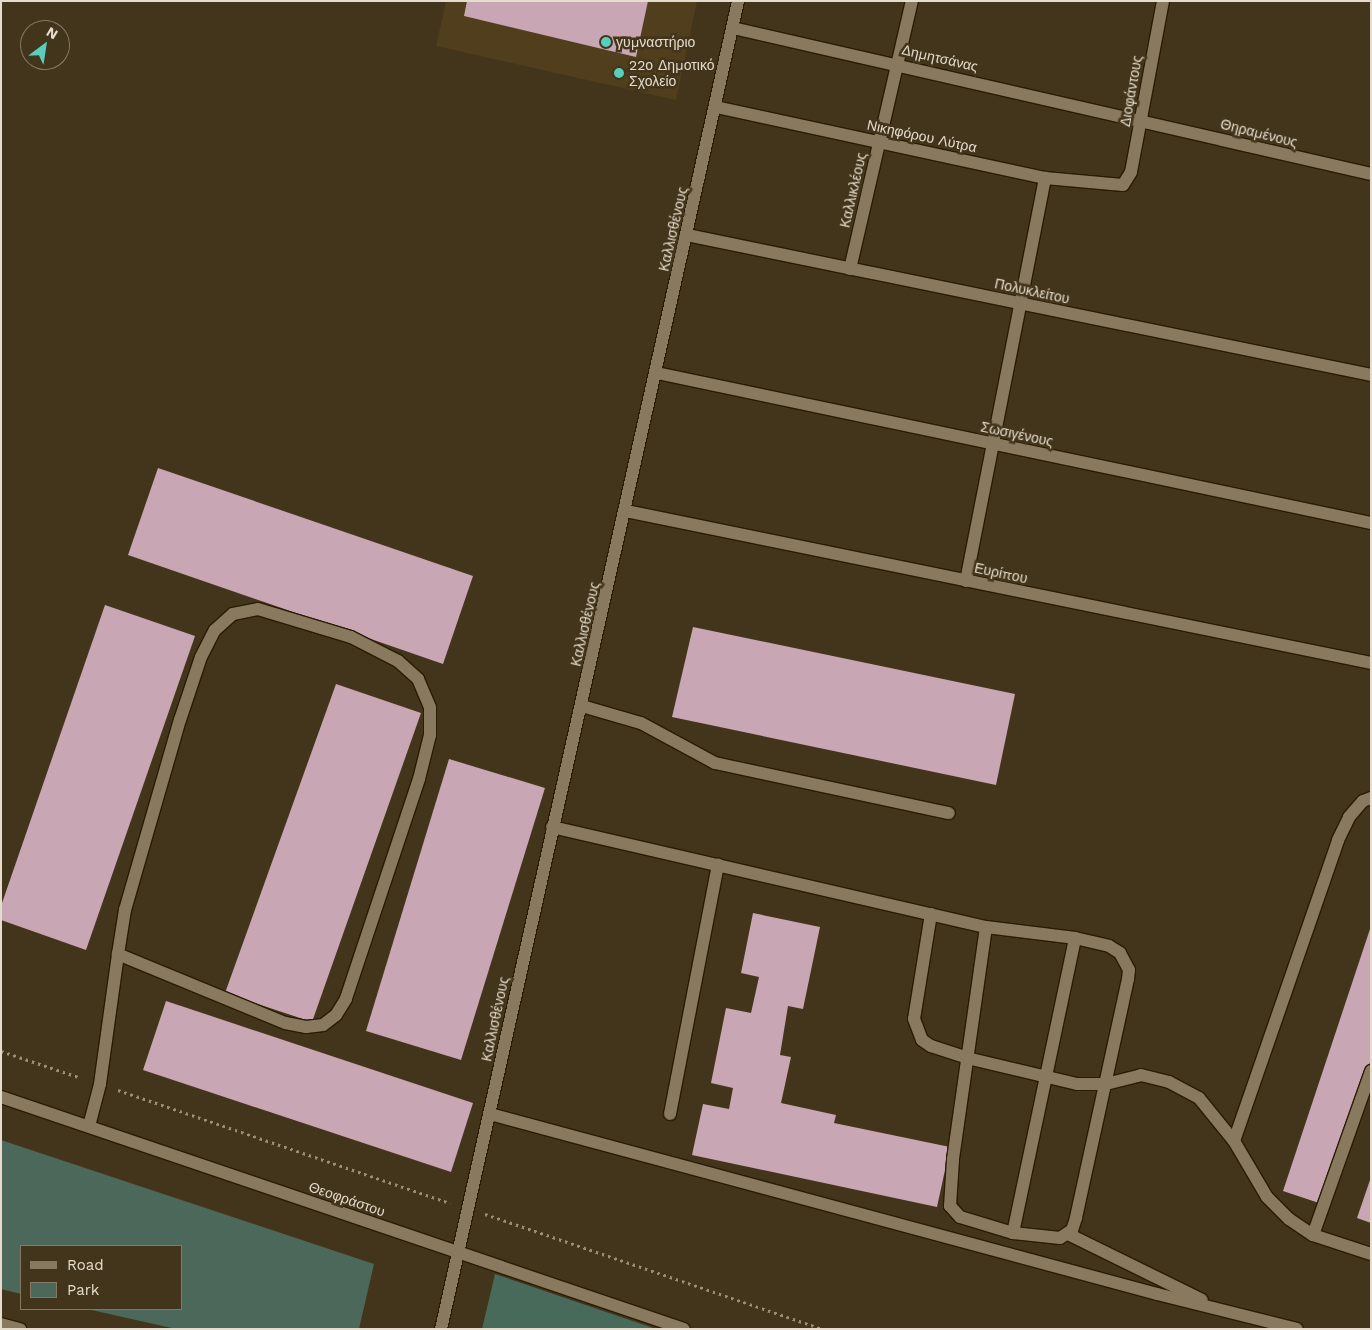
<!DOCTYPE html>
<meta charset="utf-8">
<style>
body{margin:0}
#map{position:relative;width:1372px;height:1330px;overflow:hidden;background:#43351b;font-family:"Work Sans",sans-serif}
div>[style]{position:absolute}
.built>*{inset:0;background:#503e1d}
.green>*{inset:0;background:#4b685b}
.forest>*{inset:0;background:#476a5a}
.building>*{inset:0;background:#c9a6b3}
.path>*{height:3px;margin-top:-1.5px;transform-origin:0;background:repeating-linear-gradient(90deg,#998e7a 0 2.5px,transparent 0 6.5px)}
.roads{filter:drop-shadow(1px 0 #291c03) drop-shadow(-1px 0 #291c03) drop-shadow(0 1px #291c03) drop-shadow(0 -1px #291c03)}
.minor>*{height:12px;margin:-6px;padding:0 6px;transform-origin:6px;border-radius:6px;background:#89795e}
.dots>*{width:14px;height:14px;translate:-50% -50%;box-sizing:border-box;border:2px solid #43351b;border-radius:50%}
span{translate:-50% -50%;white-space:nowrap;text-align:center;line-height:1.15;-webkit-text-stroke:5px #43351b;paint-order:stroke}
.poi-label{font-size:14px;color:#e5dccd}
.left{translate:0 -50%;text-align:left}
.street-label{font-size:14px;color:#e5dccd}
.frame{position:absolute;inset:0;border:2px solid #e5dccd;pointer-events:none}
.legend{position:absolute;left:20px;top:1245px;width:162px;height:65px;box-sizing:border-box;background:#43351b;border:1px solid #847862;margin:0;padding:6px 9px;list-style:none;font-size:15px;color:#e5dccd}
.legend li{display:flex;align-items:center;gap:10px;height:25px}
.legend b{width:25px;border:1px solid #847862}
.north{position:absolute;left:20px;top:20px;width:50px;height:50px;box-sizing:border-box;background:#43351b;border:1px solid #847862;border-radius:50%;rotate:31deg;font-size:14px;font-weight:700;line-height:20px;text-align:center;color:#e5dccd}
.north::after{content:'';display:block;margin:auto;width:18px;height:22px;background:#5acebc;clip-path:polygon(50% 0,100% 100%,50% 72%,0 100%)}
</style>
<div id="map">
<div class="built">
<i style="clip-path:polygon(446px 1px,697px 1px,676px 100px,436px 46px)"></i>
</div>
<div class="green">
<i style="clip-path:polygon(1px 1140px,374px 1264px,359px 1329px,176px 1329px,87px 1309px,181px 1309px,181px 1246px,21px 1246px,21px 1294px,1px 1289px)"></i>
</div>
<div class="forest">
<i style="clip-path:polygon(495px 1274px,656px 1329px,482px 1329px)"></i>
</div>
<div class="building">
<i style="clip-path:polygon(467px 1px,648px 1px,636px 57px,464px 16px)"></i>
<i style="clip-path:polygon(158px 468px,473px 576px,443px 664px,128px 555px)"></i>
<i style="clip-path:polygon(105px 605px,195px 636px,86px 950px,1px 920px,1px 906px)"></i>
<i style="clip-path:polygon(693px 627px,1015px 694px,996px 785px,672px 717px)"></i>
<i style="clip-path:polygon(336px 684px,421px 713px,312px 1022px,225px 993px)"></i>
<i style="clip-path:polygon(449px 759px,545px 788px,461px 1060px,366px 1031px)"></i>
<i style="clip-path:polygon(753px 913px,820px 927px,803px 1009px,788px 1006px,780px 1055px,791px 1057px,781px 1103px,836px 1115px,834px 1123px,950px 1147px,937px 1207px,692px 1155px,703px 1104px,729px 1109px,733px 1088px,711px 1083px,726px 1008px,751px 1013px,759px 977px,741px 973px)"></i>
<i style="clip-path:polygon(1370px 929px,1371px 1059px,1322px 1204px,1283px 1191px)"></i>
<i style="clip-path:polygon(166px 1001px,473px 1103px,451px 1172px,143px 1070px)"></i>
<i style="clip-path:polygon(1370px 1180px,1371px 1180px,1371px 1223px,1357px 1218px)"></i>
</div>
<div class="path">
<i style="left:1px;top:1051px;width:84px;rotate:18.6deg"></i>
<i style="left:118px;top:1090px;width:351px;rotate:18.8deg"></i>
<i style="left:485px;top:1214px;width:357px;rotate:18.8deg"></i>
</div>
<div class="roads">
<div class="minor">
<i style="left:733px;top:28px;width:654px;rotate:12.89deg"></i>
<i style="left:716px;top:107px;width:337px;rotate:12.2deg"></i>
<i style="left:1045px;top:178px;width:78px;rotate:5.1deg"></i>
<i style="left:1123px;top:185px;width:15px;rotate:-58deg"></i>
<i style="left:1131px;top:172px;width:174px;rotate:-79.4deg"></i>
<i style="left:687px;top:235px;width:698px;rotate:11.57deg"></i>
<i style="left:850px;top:269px;width:275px;rotate:-77deg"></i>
<i style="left:657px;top:373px;width:730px;rotate:11.86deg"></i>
<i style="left:626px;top:511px;width:760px;rotate:11.53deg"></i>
<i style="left:966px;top:581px;width:411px;rotate:-78.9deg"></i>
<i style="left:582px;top:706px;width:61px;rotate:16.1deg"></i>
<i style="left:641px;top:723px;width:84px;rotate:28.4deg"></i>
<i style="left:715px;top:763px;width:239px;rotate:12.1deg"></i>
<i style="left:552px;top:827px;width:445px;rotate:13deg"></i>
<i style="left:986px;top:927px;width:90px;rotate:7deg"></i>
<i style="left:1075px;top:938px;width:35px;rotate:13deg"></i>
<i style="left:1109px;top:946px;width:13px;rotate:32deg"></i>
<i style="left:1120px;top:953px;width:19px;rotate:62deg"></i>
<i style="left:1129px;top:970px;width:9px;rotate:96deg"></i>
<i style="left:1128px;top:979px;width:245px;rotate:102.3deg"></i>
<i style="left:1076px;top:1218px;width:13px;rotate:108deg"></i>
<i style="left:1072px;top:1230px;width:14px;rotate:146deg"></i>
<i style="left:1060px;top:1238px;width:47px;rotate:-173.9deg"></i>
<i style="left:1013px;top:1233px;width:55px;rotate:-163.2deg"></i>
<i style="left:960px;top:1217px;width:15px;rotate:-132deg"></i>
<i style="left:950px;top:1206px;width:47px;rotate:-86.3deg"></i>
<i style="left:953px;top:1159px;width:234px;rotate:-81.9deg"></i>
<i style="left:931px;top:914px;width:106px;rotate:99.2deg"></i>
<i style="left:914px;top:1019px;width:22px;rotate:69deg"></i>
<i style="left:922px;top:1040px;width:11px;rotate:34deg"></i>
<i style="left:931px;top:1046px;width:38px;rotate:18deg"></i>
<i style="left:967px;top:1058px;width:113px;rotate:13.3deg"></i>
<i style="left:1077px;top:1084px;width:29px"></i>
<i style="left:1106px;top:1084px;width:36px;rotate:-14deg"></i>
<i style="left:1141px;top:1075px;width:29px;rotate:14deg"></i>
<i style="left:1169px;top:1082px;width:34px;rotate:28deg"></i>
<i style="left:1199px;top:1098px;width:55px;rotate:50.9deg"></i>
<i style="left:1234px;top:1141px;width:65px;rotate:59.5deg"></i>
<i style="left:1267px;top:1197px;width:31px;rotate:45deg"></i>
<i style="left:1289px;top:1219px;width:29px;rotate:34deg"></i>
<i style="left:1313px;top:1235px;width:61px;rotate:18.1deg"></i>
<i style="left:1px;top:1097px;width:721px;rotate:18.76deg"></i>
<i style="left:490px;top:1114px;width:691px;rotate:15.1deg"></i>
<i style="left:1157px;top:1294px;width:144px;rotate:14deg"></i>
<i style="left:670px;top:1114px;width:254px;rotate:-79.1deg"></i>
<i style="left:89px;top:1126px;width:43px;rotate:-75.3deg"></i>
<i style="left:100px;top:1084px;width:131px;rotate:-82.1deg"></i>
<i style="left:118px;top:954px;width:45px;rotate:-81deg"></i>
<i style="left:125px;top:910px;width:198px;rotate:-73.9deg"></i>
<i style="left:180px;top:720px;width:66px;rotate:-71.6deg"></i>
<i style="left:201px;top:657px;width:30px;rotate:-63deg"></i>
<i style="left:215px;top:630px;width:24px;rotate:-42deg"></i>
<i style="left:233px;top:614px;width:25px;rotate:-11deg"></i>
<i style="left:258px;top:609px;width:97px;rotate:16.8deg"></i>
<i style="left:351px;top:637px;width:53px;rotate:27.1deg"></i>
<i style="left:398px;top:661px;width:27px;rotate:42deg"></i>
<i style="left:418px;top:679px;width:30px;rotate:67deg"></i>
<i style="left:430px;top:707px;width:28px;rotate:90deg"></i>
<i style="left:430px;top:735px;width:45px;rotate:104deg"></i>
<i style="left:419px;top:779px;width:232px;rotate:108.4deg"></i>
<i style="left:346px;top:999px;width:19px;rotate:122deg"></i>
<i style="left:336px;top:1015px;width:16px;rotate:142deg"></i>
<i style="left:323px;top:1025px;width:17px;rotate:173deg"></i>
<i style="left:306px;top:1027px;width:21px;rotate:-169deg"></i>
<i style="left:285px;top:1023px;width:181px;rotate:-157.6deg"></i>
<i style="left:1234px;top:1141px;width:318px;rotate:-70.9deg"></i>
<i style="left:1338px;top:840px;width:25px;rotate:-64deg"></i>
<i style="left:1349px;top:817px;width:21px;rotate:-49deg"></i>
<i style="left:1363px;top:801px;width:9px;rotate:-21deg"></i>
<i style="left:1013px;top:1233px;width:301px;rotate:-78.1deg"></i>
<i style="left:1068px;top:1234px;width:149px;rotate:26.2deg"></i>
<i style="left:1313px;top:1235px;width:174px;rotate:-70.5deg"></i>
<i style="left:1px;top:1324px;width:20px;rotate:15deg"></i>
<i style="left:441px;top:1329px;width:1361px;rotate:-77.39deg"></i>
</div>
</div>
<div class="dots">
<i style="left:606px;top:42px;background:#5acebc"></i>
<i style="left:619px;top:73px;background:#5acebc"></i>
</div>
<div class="poi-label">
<span class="left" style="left:616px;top:42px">γυμναστήριο</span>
<span class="left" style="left:629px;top:73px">22ο Δημοτικό<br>Σχολείο</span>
</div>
<div class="street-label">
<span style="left:940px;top:58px;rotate:13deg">Δημητσάνας</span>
<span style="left:1131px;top:91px;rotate:-80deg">Διοφάντους</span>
<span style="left:1259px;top:133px;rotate:14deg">Θηραμένους</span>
<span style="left:922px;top:136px;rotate:12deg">Νικηφόρου Λύτρα</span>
<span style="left:853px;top:190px;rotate:-77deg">Καλλικλέους</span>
<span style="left:673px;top:229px;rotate:-77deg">Καλλισθένους</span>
<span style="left:1032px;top:291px;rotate:12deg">Πολυκλείτου</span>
<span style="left:1017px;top:434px;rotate:12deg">Σωσιγένους</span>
<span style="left:1001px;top:573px;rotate:12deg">Ευρίπου</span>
<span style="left:585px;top:624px;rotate:-77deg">Καλλισθένους</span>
<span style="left:495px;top:1019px;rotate:-78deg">Καλλισθένους</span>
<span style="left:347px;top:1199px;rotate:19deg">Θεοφράστου</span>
</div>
<div class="frame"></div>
<ul class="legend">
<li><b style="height:6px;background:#89795e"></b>Road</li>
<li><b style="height:14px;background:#4b685b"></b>Park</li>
</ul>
<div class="north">N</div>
</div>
